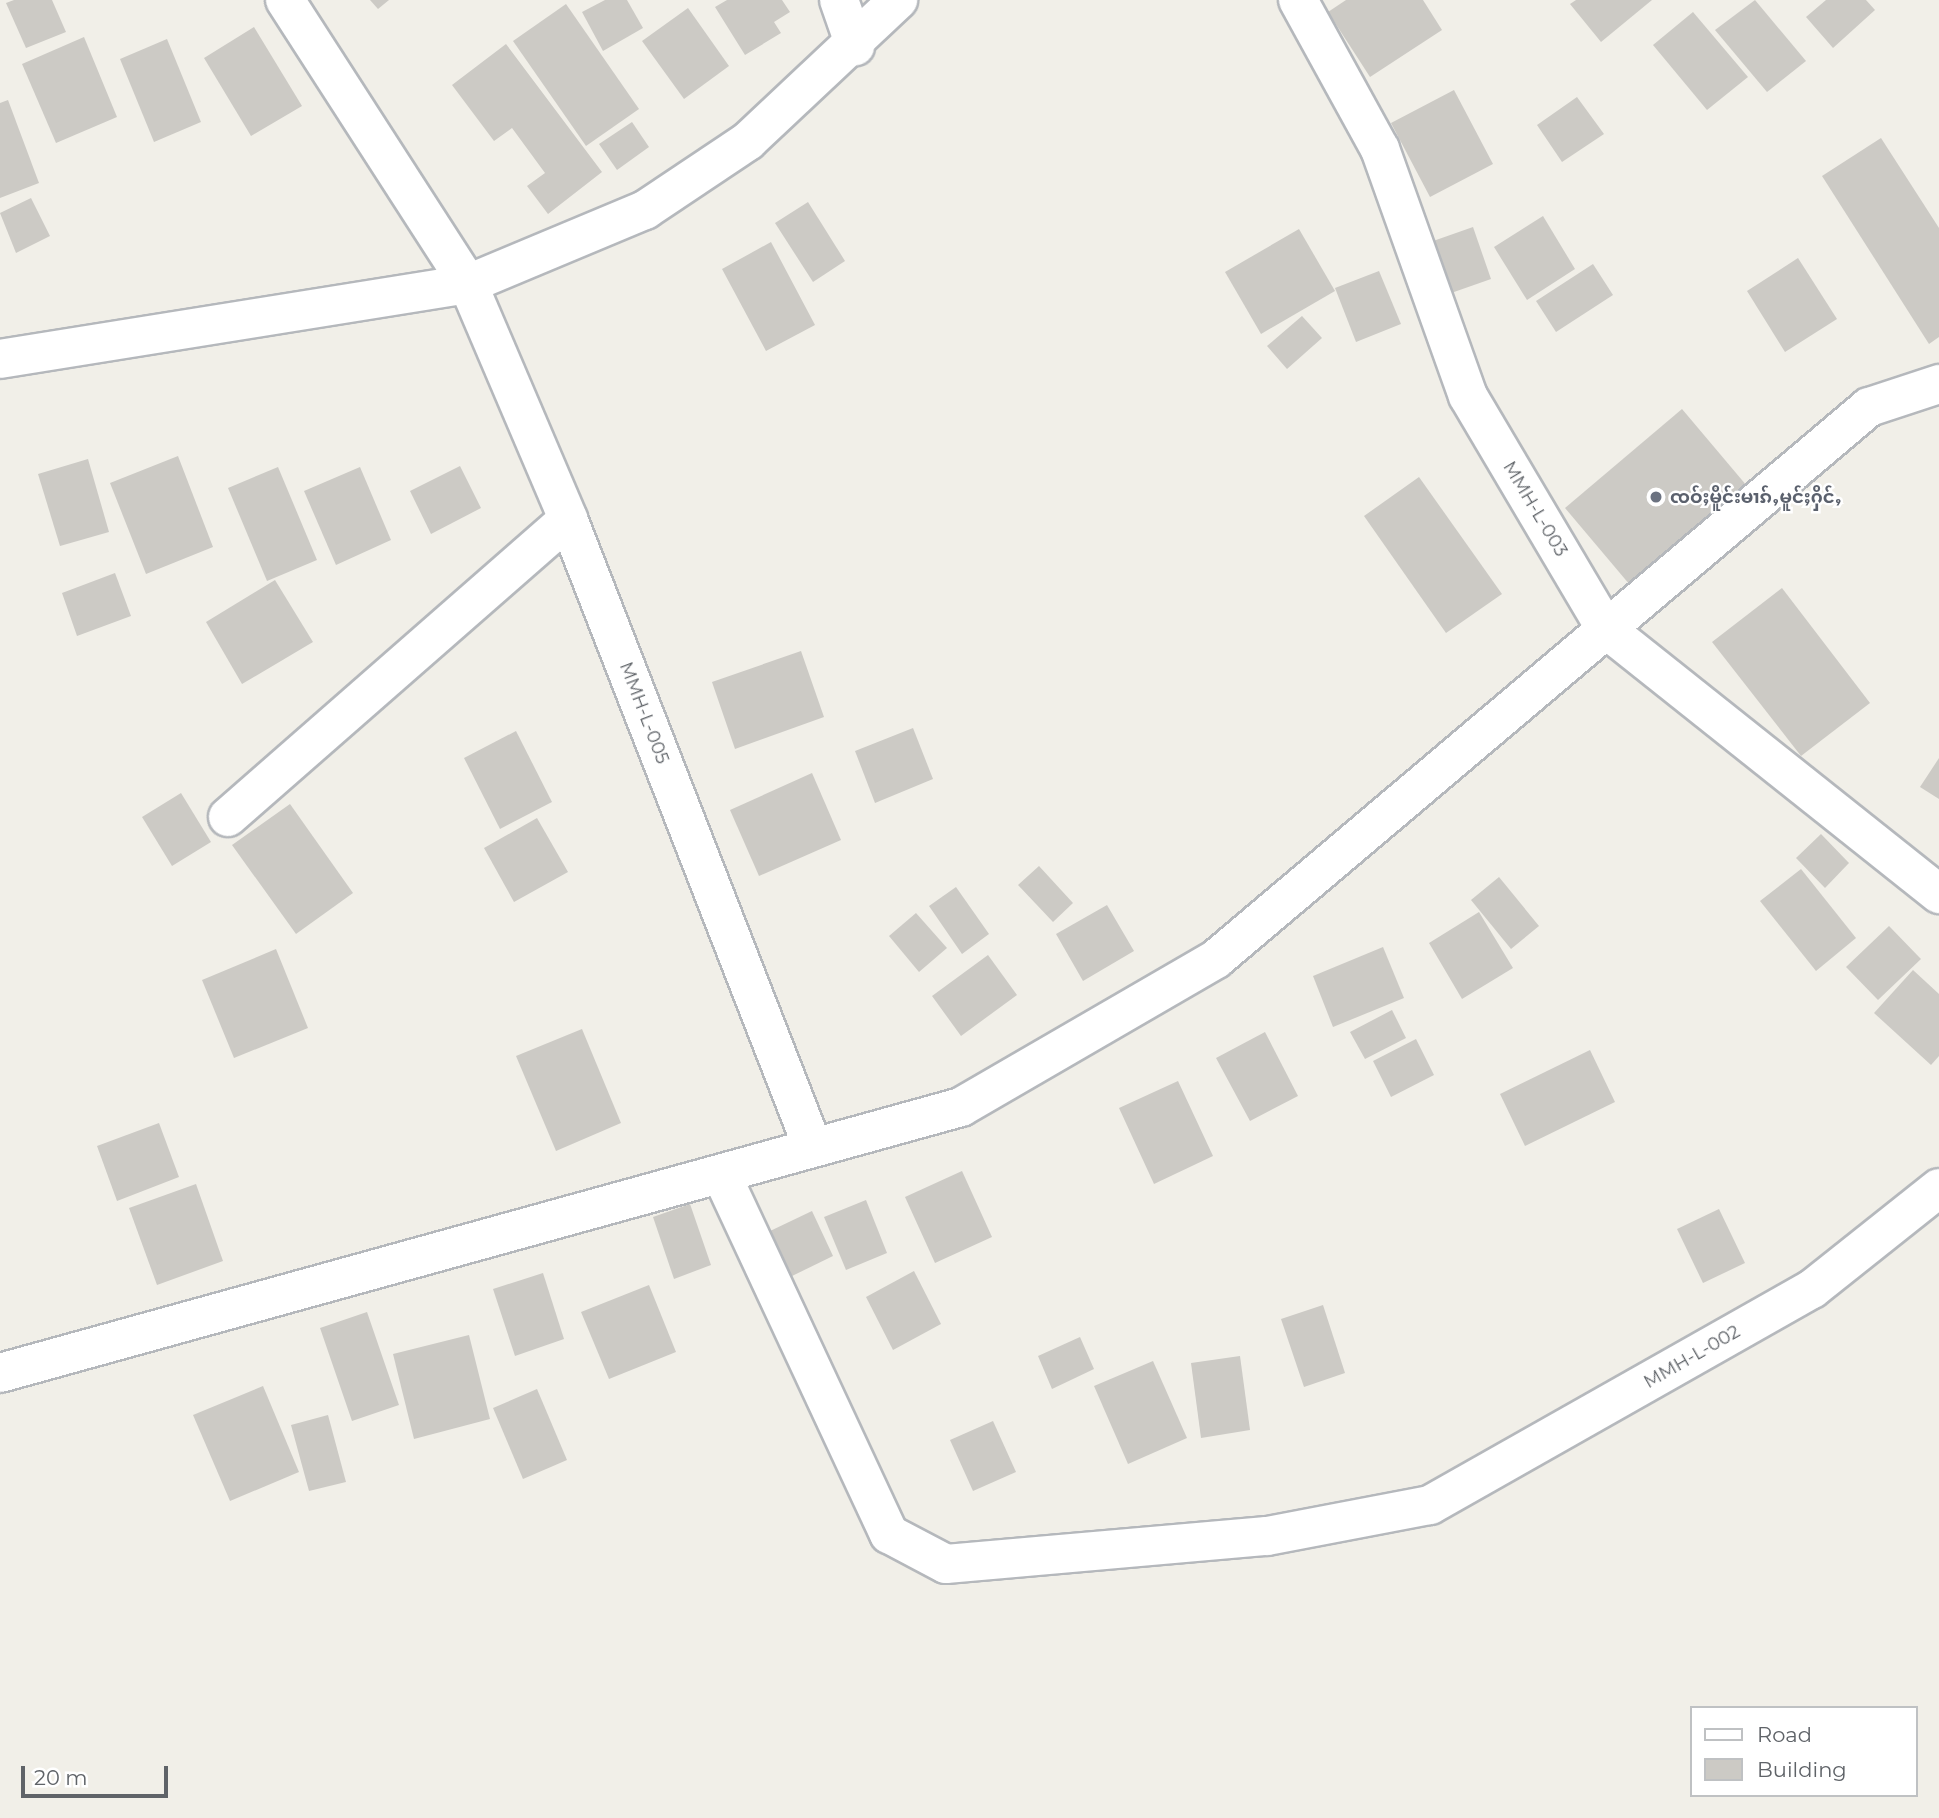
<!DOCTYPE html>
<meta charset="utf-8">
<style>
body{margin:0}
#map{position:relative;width:1939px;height:1818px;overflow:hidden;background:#f1efe8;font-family:Montserrat,"Noto Sans Myanmar",sans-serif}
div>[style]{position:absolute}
.building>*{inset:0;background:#cccac5}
.roads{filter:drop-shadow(2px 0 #b5b8bc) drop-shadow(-2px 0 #b5b8bc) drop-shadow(0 2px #b5b8bc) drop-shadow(0 -2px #b5b8bc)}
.street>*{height:38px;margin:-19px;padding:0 19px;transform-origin:19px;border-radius:19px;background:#fff}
.dots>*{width:19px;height:19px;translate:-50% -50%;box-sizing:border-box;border:4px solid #fff;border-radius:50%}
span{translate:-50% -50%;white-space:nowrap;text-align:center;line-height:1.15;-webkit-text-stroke:5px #fff;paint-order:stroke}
.worship-label{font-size:18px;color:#5b616d;font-weight:700}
.left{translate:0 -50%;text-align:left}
.street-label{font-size:18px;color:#5f6368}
.legend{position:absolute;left:1690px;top:1706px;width:228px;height:91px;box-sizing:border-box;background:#fff;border:2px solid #bfc1c3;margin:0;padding:9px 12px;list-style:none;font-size:21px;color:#5f6368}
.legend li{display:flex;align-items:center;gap:14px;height:35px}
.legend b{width:35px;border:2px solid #bfc1c3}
.scale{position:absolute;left:21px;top:1766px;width:147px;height:32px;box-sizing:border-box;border:4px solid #5f6368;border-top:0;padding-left:9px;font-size:21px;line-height:24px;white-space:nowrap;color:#5f6368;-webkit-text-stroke:5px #fff;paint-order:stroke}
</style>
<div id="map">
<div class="building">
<i style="clip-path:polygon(14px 0,52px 0,66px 32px,26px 48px,6px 3px)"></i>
<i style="clip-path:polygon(370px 0,389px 0,378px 9px)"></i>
<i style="clip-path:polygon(605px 0,627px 0,643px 28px,603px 51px,582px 12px)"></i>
<i style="clip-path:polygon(727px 0,782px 0,790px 12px,774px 22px,781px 33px,745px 55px,715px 7px)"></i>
<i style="clip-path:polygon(1346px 0,1423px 0,1442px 30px,1370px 77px,1328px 12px)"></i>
<i style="clip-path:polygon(1576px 0,1652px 0,1601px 42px,1570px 4px)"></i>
<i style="clip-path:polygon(1755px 0,1806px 61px,1767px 92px,1715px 30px)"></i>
<i style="clip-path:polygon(1826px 0,1866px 0,1875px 10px,1833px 48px,1806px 17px)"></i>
<i style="clip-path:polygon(566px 4px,639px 109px,586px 146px,513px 41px)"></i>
<i style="clip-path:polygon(688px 8px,729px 66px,684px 99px,642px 41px)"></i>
<i style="clip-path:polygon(1693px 12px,1748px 77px,1707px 110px,1653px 45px)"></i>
<i style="clip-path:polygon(254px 27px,302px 106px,251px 136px,204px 58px)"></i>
<i style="clip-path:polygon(84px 37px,117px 117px,56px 143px,22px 64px)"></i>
<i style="clip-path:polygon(167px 39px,201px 122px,154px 142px,120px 59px)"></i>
<i style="clip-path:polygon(506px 44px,602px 172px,548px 214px,527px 186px,545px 173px,512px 128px,494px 141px,452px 85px)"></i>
<i style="clip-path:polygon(1454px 90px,1493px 164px,1430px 197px,1391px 123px)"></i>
<i style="clip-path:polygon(1577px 97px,1604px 134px,1562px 162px,1537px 125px)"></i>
<i style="clip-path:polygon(8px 100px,39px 183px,0 198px,0 103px)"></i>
<i style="clip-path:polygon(632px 122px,649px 147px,617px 170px,599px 144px)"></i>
<i style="clip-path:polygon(1881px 138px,1939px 228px,1939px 337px,1929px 344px,1822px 176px)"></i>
<i style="clip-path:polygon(31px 198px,50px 236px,16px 253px,0 213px)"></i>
<i style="clip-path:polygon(808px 202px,845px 261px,813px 282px,775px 223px)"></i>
<i style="clip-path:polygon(1543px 216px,1575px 269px,1527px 300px,1494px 247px)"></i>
<i style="clip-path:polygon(1473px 227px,1491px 279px,1437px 298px,1419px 246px)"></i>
<i style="clip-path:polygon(1299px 229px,1335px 291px,1261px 334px,1225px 272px)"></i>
<i style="clip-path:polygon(771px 242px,815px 325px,766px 351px,722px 269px)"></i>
<i style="clip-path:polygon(1798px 258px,1837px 319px,1785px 352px,1747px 291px)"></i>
<i style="clip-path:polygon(1593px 264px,1613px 295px,1556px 332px,1536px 301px)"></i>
<i style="clip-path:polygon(1379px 271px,1401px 324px,1356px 342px,1335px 288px)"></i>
<i style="clip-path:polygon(1302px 316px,1322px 338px,1287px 369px,1267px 346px)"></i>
<i style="clip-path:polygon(1682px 409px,1747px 486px,1630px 585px,1565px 508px)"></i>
<i style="clip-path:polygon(178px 456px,213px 547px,146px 574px,110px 483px)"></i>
<i style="clip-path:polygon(88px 459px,109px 532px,60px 546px,38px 474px)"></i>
<i style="clip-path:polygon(460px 466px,481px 508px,431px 534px,410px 491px)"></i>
<i style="clip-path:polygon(278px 467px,317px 560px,267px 581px,228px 488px)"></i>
<i style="clip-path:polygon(360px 467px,391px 540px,336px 565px,304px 491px)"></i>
<i style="clip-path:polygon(1419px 477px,1502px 594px,1446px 633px,1364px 516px)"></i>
<i style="clip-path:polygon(115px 573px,131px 616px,77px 636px,62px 593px)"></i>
<i style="clip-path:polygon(275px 580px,313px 642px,242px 684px,206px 622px)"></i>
<i style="clip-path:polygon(1782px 588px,1870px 703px,1801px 756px,1712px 642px)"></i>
<i style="clip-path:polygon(801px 651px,824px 717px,735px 749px,712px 682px)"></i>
<i style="clip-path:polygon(913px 728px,933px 779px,875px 803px,855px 751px)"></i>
<i style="clip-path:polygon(516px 731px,552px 802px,500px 829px,464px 758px)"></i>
<i style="clip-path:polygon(1939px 758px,1939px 799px,1920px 787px)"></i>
<i style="clip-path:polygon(812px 773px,841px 840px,759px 876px,730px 810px)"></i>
<i style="clip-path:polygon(181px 793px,211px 842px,172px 866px,142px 817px)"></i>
<i style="clip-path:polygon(290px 804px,353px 893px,296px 934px,232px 845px)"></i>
<i style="clip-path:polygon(537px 818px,568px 872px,514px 902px,484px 848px)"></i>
<i style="clip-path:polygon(1821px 834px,1849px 863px,1825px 888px,1796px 858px)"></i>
<i style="clip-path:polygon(1039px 866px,1073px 903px,1053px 922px,1018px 885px)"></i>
<i style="clip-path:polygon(1801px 869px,1856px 938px,1816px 971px,1760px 901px)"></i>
<i style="clip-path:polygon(1499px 877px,1539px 926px,1511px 949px,1471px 900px)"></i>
<i style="clip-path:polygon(956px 887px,989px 934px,962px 954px,929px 906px)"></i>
<i style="clip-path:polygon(1107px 905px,1134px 951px,1083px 981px,1056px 934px)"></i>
<i style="clip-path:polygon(1479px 912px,1513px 968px,1462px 999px,1429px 943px)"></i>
<i style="clip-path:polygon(916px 913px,947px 948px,919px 972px,889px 936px)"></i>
<i style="clip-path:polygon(1889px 926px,1921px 959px,1878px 1000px,1846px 967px)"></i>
<i style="clip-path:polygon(1383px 947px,1404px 998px,1333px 1027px,1313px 976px)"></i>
<i style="clip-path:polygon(276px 949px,308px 1028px,234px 1058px,202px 980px)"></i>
<i style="clip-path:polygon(988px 955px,1017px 995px,961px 1036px,932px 996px)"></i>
<i style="clip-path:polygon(1913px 970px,1939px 994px,1939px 1056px,1931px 1065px,1874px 1013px)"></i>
<i style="clip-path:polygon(1392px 1010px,1406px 1038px,1365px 1059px,1350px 1032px)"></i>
<i style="clip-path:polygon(582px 1029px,621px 1123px,556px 1151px,516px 1056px)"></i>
<i style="clip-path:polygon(1265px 1032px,1298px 1096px,1250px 1121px,1216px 1058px)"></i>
<i style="clip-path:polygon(1416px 1039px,1434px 1075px,1391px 1097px,1373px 1061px)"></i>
<i style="clip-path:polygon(1590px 1050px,1615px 1102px,1525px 1146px,1500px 1094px)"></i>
<i style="clip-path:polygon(1178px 1081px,1213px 1156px,1154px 1184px,1119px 1108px)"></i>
<i style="clip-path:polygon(159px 1123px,179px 1177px,117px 1201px,97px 1146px)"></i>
<i style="clip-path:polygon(962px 1171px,992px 1237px,935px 1263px,905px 1197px)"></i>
<i style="clip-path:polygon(196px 1184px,223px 1261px,157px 1285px,129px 1208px)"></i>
<i style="clip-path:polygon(866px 1200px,887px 1253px,846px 1270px,824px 1217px)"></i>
<i style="clip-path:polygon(690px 1204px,711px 1265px,674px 1279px,653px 1217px)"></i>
<i style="clip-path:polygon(1719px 1209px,1745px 1263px,1703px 1283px,1677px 1229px)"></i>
<i style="clip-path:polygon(812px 1211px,833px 1256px,790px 1277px,768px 1232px)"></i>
<i style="clip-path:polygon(914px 1271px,941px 1324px,893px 1350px,866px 1297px)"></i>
<i style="clip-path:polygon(543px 1273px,564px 1339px,515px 1356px,493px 1289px)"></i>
<i style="clip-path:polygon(649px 1285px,676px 1352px,609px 1379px,581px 1312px)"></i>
<i style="clip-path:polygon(1323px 1305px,1345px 1373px,1304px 1387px,1281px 1319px)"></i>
<i style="clip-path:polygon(367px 1312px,399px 1405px,352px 1421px,320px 1328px)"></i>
<i style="clip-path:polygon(469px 1335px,490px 1419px,414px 1439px,393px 1354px)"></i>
<i style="clip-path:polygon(1080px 1337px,1094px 1369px,1052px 1389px,1038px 1356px)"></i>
<i style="clip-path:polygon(1240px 1356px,1250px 1430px,1201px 1438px,1191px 1363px)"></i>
<i style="clip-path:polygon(1153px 1361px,1187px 1438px,1128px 1464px,1094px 1386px)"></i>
<i style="clip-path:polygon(263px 1386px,299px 1472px,230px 1501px,193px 1415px)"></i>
<i style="clip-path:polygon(537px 1389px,567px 1460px,523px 1479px,493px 1408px)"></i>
<i style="clip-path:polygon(328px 1415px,346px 1482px,309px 1491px,291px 1425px)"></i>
<i style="clip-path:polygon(993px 1421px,1016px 1472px,973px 1491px,950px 1440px)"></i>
</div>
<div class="roads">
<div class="street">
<i style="left:285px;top:0;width:338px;rotate:57.2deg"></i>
<i style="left:468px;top:284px;width:255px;rotate:66.9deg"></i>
<i style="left:568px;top:519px;width:672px;rotate:68.71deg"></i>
<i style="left:839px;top:0;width:49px;rotate:70.8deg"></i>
<i style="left:1298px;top:0;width:170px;rotate:61.2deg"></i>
<i style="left:1380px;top:149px;width:262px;rotate:70.4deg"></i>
<i style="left:1468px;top:396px;width:271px;rotate:59.4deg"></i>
<i style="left:1606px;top:629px;width:426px;rotate:38.5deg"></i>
<i style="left:0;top:359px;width:474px;rotate:-9.1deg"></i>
<i style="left:468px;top:284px;width:192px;rotate:-22.7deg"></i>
<i style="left:645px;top:210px;width:124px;rotate:-33.8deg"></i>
<i style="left:748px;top:141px;width:206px;rotate:-43.2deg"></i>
<i style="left:228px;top:817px;width:452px;rotate:-41.2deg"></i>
<i style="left:723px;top:1178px;width:393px;rotate:65deg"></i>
<i style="left:889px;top:1534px;width:64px;rotate:27.8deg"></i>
<i style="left:946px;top:1564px;width:322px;rotate:-5deg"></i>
<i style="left:1267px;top:1536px;width:166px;rotate:-10.8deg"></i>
<i style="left:1430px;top:1505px;width:439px;rotate:-29.5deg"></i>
<i style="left:1812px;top:1289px;width:162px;rotate:-38.5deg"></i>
<i style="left:0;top:1373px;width:997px;rotate:-15.47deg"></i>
<i style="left:961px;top:1107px;width:295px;rotate:-30.1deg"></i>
<i style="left:1216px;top:959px;width:855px;rotate:-40.21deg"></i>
<i style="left:1869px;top:407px;width:74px;rotate:-18.2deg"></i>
</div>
</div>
<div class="dots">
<i style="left:1656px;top:497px;background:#6b7280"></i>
</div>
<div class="worship-label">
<span class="left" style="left:1670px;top:497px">ၸဝ်ႈမိူင်းမၢၵ်ႇမူင်ႈႁိင်ႇ</span>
</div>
<div class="street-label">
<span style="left:1535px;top:509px;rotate:59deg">MMH-L-003</span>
<span style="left:644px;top:713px;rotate:69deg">MMH-L-005</span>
<span style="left:1692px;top:1357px;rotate:-30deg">MMH-L-002</span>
</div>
<ul class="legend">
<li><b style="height:9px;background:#fff"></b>Road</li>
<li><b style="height:19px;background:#cccac5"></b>Building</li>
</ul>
<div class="scale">20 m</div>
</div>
